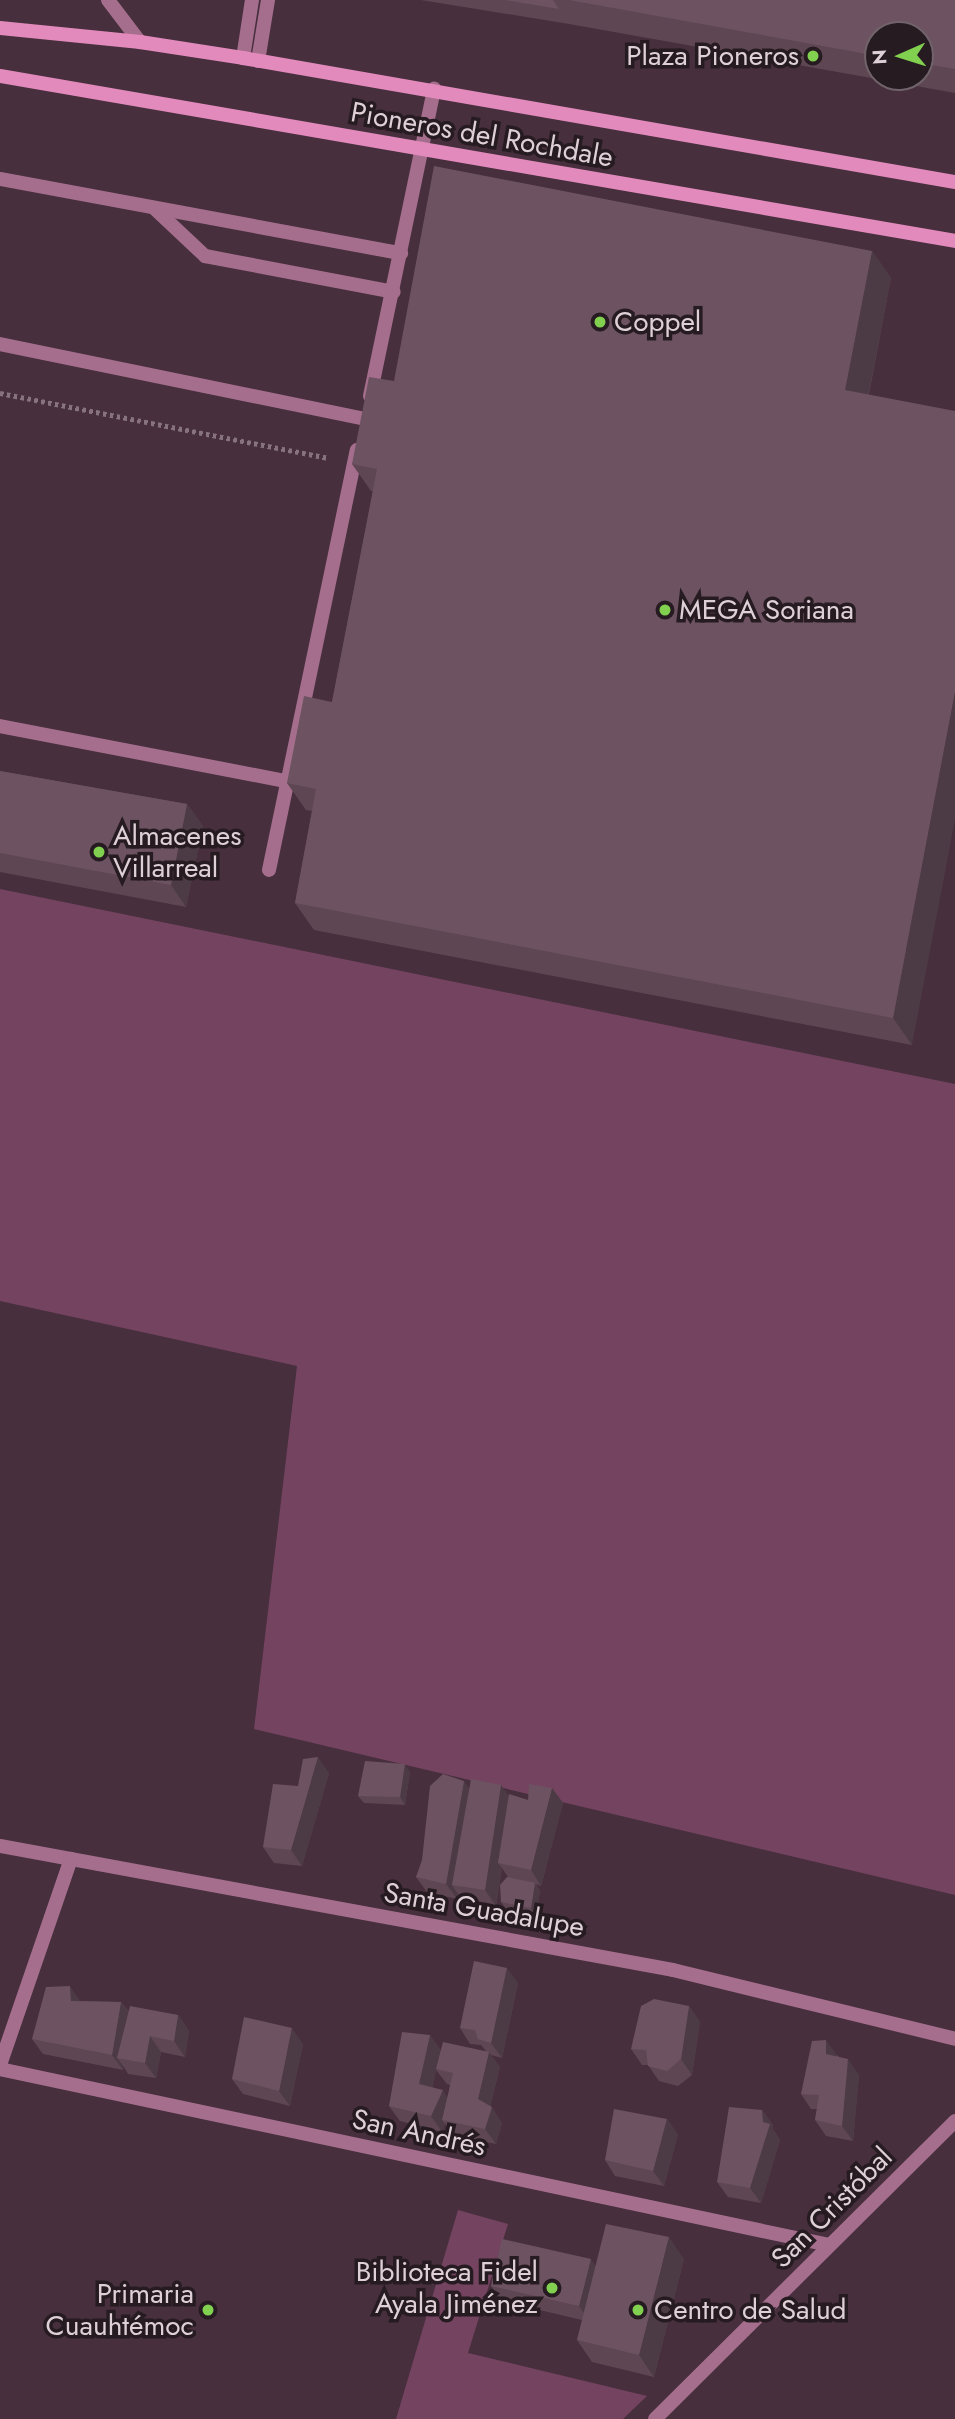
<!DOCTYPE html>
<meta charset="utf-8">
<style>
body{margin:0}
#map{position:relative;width:955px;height:2419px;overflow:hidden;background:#472f3d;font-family:Jost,sans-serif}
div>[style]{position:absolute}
.green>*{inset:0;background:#744360}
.path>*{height:4.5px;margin-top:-2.25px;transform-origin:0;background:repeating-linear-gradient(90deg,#87737f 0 3.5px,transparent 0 7px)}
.lane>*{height:14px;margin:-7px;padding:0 7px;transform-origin:7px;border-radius:7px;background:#a56e8d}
.street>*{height:14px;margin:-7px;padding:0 7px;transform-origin:7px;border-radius:7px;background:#a56e8d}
.secondary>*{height:14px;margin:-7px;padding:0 7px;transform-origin:7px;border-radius:7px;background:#e38abd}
.wall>*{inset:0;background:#5e4753}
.shaded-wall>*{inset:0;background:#4c3a44}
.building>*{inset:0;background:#6d5361}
.dots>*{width:19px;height:19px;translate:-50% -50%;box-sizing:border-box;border:4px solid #261b21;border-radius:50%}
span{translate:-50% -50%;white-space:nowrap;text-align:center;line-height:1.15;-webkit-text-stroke:7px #261b21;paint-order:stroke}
.poi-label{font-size:28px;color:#dfd0d8}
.right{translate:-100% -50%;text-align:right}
.left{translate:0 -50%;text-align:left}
.street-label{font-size:28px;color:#dfd0d8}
.north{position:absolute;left:864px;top:21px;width:70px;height:70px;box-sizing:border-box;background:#261b21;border:2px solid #70636a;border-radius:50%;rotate:267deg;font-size:19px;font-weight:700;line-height:28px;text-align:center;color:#dfd0d8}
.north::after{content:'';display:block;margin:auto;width:24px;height:32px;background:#82d04f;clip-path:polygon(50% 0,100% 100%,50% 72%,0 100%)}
</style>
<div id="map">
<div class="green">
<i style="clip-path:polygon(0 889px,955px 1084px,955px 1895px,254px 1729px,297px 1366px,0 1301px)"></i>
<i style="clip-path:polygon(458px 2210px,508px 2224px,468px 2353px,647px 2396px,623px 2419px,396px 2419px)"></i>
</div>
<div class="path">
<i style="left:0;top:393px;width:335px;rotate:11.2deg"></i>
</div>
<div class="lane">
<i style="left:108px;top:0;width:53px;rotate:52.7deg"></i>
<i style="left:243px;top:58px;width:59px;rotate:-81.2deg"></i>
<i style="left:258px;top:61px;width:62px;rotate:-80.7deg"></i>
<i style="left:0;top:179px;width:408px;rotate:10.5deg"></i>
<i style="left:155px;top:209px;width:69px;rotate:43.2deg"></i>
<i style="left:205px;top:256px;width:192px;rotate:10.8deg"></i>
<i style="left:0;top:344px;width:373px;rotate:11.6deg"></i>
<i style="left:370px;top:396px;width:314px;rotate:-78.2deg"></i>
<i style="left:0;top:726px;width:291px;rotate:10.9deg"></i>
<i style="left:269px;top:870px;width:429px;rotate:-78.2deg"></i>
</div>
<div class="street">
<i style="left:0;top:1846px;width:684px;rotate:10.44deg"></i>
<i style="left:673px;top:1970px;width:290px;rotate:13.7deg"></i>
<i style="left:0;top:2065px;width:218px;rotate:-71deg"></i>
<i style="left:0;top:2069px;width:847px;rotate:11.99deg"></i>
<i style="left:655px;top:2419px;width:423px;rotate:-44.8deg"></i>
</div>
<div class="secondary">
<i style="left:0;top:28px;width:141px;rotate:5.7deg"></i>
<i style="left:140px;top:42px;width:104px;rotate:8.8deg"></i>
<i style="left:243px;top:58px;width:723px;rotate:9.88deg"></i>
<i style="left:0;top:76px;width:969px;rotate:9.8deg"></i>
</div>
<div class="wall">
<i style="clip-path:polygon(evenodd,421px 0,955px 0,955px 93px,569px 24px,421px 0,878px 35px,920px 35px,920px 77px,878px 77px,878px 35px)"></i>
<i style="clip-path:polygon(872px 251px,891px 278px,869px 394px,912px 1045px,314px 930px,295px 903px,312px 811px,306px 810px,287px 783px,332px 702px,373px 491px,371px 491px,352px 464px,394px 381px)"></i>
<i style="clip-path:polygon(0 771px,187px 804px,203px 826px,186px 907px,0 872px)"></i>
<i style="clip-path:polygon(410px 1772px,405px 1805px,364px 1803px,358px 1796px)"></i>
<i style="clip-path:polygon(329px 1773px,302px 1866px,274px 1863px,263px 1847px,298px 1786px)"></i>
<i style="clip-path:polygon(464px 1781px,469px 1789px,501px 1785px,508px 1796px,528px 1800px,552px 1788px,563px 1803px,541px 1886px,536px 1884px,540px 1891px,536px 1916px,507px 1910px,501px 1902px,508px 1877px,502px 1868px,496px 1906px,462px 1900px,458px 1894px,457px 1899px,427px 1892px,416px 1877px)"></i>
<i style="clip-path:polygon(evenodd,518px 1983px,502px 2058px,491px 2055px,500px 2067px,490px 2107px,502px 2123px,496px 2144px,453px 2135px,445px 2124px,442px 2132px,400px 2121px,389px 2106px,430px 2035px,440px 2050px,486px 2051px,481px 2045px,470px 2044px,460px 2028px,518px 1983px,436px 2070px,447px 2084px,450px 2085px,448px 2098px,432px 2088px,436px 2070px)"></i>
<i style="clip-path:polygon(80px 2001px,121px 2002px,129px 2012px,178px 2015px,189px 2031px,185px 2057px,161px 2052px,156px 2078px,128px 2074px,124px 2067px,123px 2070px,43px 2054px,32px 2039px)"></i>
<i style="clip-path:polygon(689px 2006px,700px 2022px,692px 2075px,678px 2086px,659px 2081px,648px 2065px,642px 2065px,631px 2049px)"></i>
<i style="clip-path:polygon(303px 2044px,290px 2106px,243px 2094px,232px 2079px)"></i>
<i style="clip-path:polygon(837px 2055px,859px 2075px,853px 2141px,826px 2136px,815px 2120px,817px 2109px,811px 2109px,801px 2094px)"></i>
<i style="clip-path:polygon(762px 2110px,773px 2125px,773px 2129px,780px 2140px,761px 2203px,728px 2197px,717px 2182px)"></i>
<i style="clip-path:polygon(678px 2134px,664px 2186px,615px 2176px,605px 2160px)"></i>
<i style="clip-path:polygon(684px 2259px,654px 2377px,592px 2362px,577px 2340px,582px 2320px,502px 2301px,491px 2286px,595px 2266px)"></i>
</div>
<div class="shaded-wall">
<i style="clip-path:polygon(872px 251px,891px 278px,864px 417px,845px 390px)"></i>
<i style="clip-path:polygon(955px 692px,955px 820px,912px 1045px,893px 1018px)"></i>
<i style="clip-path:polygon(187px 804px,203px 826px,186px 907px,171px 885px)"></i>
<i style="clip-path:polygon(318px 1757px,329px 1773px,302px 1866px,291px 1850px)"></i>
<i style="clip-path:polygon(405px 1764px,410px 1772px,405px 1805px,400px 1797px)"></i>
<i style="clip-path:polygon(464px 1781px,475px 1797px,452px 1885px,458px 1894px,457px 1899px,446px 1884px)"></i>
<i style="clip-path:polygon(501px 1785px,512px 1801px,498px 1863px,502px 1868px,496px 1906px,485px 1890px)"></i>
<i style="clip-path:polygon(552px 1788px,563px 1803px,541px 1886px,531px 1870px)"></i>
<i style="clip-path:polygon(535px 1883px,540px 1891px,536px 1916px,531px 1908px)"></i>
<i style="clip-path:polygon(507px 1968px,518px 1983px,502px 2058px,491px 2043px)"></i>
<i style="clip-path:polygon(70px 1986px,81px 2002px,71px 2001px)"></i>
<i style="clip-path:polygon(121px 2002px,132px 2017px,117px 2058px,124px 2067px,123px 2070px,112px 2055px)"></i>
<i style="clip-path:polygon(689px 2006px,700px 2022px,692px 2075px,681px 2059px)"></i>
<i style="clip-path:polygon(178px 2015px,189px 2031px,185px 2057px,174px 2041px)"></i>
<i style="clip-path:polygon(292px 2028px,303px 2044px,290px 2106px,279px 2091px)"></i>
<i style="clip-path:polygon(430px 2035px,441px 2050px,430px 2100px,419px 2084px)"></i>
<i style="clip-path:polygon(150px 2036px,161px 2052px,156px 2078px,145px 2063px)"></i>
<i style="clip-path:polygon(826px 2040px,837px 2055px,837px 2069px,826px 2054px)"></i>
<i style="clip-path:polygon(489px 2052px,500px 2067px,488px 2114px,478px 2099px)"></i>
<i style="clip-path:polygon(848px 2059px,859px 2075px,853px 2141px,842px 2126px)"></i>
<i style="clip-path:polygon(443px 2090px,453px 2106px,442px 2120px,445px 2124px,442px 2132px,431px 2116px)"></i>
<i style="clip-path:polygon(492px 2107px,502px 2123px,496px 2144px,485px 2129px)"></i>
<i style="clip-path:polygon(762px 2110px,773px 2125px,773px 2129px,780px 2140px,761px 2203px,750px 2188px)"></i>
<i style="clip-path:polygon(667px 2119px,678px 2134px,664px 2186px,653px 2171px)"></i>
<i style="clip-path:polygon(669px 2237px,684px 2259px,654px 2377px,639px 2355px)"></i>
<i style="clip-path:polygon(591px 2259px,601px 2275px,590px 2322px,579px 2306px)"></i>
</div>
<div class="building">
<i style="clip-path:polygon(505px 0,553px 0,559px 9px)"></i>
<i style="clip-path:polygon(569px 0,955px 0,955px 69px,920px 63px,920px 35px,878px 35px,878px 56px)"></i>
<i style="clip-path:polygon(434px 166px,872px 251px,845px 390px,955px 411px,955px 692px,893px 1018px,295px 903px,316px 789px,287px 783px,304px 696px,332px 702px,377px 469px,352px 464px,369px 377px,394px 381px)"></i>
<i style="clip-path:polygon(0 771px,187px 804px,171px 885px,0 853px)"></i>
<i style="clip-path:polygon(318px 1757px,291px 1850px,263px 1847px,273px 1784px,298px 1786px,303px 1759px)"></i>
<i style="clip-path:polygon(365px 1761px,405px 1764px,400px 1797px,358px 1796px)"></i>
<i style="clip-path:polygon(443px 1774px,464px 1781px,446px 1884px,416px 1877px,422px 1860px,430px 1786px)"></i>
<i style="clip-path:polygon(471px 1779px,501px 1785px,485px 1890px,452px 1885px)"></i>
<i style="clip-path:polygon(529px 1784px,552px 1788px,531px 1870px,498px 1863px,509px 1794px,528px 1800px)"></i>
<i style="clip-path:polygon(507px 1877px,535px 1883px,531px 1908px,501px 1902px,500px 1885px)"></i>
<i style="clip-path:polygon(474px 1961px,507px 1968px,491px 2043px,478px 2039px,475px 2030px,460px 2028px)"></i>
<i style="clip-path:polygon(70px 1986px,71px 2001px,121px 2002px,112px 2055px,32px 2039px,46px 1987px)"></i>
<i style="clip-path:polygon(654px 1999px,689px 2006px,681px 2059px,667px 2071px,648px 2066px,646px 2050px,631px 2049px,641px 2006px)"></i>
<i style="clip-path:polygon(130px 2006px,178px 2015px,174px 2041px,150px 2036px,145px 2063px,117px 2058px)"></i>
<i style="clip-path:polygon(244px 2017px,292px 2028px,279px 2091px,232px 2079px)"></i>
<i style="clip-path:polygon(402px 2032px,430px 2035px,419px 2084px,443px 2090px,431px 2116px,389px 2106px)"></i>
<i style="clip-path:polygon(826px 2040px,826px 2054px,848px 2059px,842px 2126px,815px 2120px,819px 2095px,801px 2094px,812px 2041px)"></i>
<i style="clip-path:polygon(443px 2042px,489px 2052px,478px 2099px,492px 2107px,485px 2129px,442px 2120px,453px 2073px,436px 2069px)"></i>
<i style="clip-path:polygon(729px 2107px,762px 2110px,763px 2122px,770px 2124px,750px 2188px,717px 2182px)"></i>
<i style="clip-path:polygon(614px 2109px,667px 2119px,653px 2171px,605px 2160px)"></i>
<i style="clip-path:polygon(606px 2224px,669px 2237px,639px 2355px,577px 2340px)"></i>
<i style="clip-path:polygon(502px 2239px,591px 2259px,579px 2306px,491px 2286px)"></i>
</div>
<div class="dots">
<i style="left:813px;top:56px;background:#82d04f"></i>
<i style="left:600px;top:322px;background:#82d04f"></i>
<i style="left:665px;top:610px;background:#82d04f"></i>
<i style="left:99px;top:852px;background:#82d04f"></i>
<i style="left:552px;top:2288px;background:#82d04f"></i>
<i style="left:208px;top:2310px;background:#82d04f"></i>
<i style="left:638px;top:2310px;background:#82d04f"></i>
</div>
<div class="poi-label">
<span class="right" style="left:799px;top:56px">Plaza Pioneros</span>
<span class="left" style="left:614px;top:322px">Coppel</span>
<span class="left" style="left:679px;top:610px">MEGA Soriana</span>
<span class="left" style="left:113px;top:852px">Almacenes<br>Villarreal</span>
<span class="right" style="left:538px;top:2288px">Biblioteca Fidel<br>Ayala Jiménez</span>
<span class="right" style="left:194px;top:2310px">Primaria<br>Cuauhtémoc</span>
<span class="left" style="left:654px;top:2310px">Centro de Salud</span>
</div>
<div class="street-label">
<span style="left:482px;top:135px;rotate:10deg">Pioneros del Rochdale</span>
<span style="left:484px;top:1910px;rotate:10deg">Santa Guadalupe</span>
<span style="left:419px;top:2133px;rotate:12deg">San Andrés</span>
<span style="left:832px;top:2208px;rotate:-45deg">San Cristóbal</span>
</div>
<div class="north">N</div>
</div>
